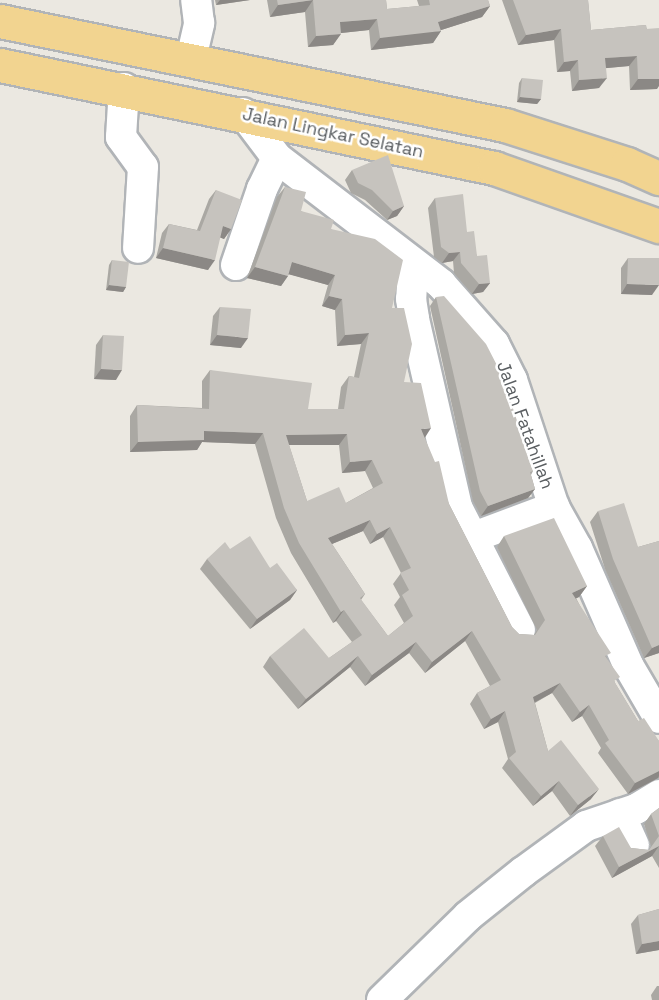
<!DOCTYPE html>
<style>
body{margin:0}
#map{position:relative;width:659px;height:1000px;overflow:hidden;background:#ebe8e1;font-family:"Space Grotesk",sans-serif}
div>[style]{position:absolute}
.roads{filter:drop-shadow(2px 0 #b1b4b7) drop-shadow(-2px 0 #b1b4b7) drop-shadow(0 2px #b1b4b7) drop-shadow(0 -2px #b1b4b7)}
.minor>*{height:30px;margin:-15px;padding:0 15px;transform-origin:15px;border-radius:15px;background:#fff}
.highway>*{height:33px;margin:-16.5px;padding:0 16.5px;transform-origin:16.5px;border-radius:16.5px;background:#f2d490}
.wall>*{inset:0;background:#aaa8a3}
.shaded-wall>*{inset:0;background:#8b8885}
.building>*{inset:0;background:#c6c3be}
span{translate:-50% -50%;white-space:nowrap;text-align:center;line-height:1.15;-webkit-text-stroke:5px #fff;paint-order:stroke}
.street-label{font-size:18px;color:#595d60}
</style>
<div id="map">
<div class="roads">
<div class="minor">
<i style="left:191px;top:59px;width:37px;rotate:-77deg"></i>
<i style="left:199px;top:23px;width:23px;rotate:-97deg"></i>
<i style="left:124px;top:88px;width:49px;rotate:93.5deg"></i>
<i style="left:121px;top:137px;width:37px;rotate:54deg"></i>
<i style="left:143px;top:167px;width:81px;rotate:93.5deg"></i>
<i style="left:243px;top:113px;width:56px;rotate:52.9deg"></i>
<i style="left:277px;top:158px;width:207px;rotate:37.5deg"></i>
<i style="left:441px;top:284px;width:80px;rotate:48.5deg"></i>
<i style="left:494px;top:344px;width:40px;rotate:63.4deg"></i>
<i style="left:512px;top:380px;width:134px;rotate:71.7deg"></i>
<i style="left:554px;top:507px;width:47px;rotate:60.7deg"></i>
<i style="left:577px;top:548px;width:128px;rotate:66.4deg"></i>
<i style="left:628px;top:665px;width:61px;rotate:59.7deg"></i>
<i style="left:236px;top:265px;width:80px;rotate:-71.1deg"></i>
<i style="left:262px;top:189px;width:34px;rotate:-64deg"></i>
<i style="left:413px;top:265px;width:34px;rotate:93deg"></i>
<i style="left:411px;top:299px;width:20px;rotate:81deg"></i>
<i style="left:414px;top:319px;width:193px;rotate:77.1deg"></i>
<i style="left:457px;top:507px;width:138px;rotate:62.9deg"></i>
<i style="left:471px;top:538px;width:89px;rotate:-20.5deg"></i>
<i style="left:620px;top:814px;width:34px;rotate:66deg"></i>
<i style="left:382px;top:1000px;width:120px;rotate:-44.3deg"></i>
<i style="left:468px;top:916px;width:70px;rotate:-38.7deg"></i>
<i style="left:523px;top:872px;width:78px;rotate:-36.1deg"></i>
<i style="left:586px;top:826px;width:53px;rotate:-18.8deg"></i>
<i style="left:636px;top:809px;width:27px;rotate:-31deg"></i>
</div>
<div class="highway">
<i style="left:0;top:21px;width:516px;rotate:11.64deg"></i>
<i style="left:505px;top:125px;width:128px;rotate:17.7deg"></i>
<i style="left:627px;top:164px;width:35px;rotate:24deg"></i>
<i style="left:0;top:65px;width:505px;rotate:11.78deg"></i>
<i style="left:494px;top:168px;width:175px;rotate:19.4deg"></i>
</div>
</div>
<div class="wall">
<i style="clip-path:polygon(215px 0,250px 0,216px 5px)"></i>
<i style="clip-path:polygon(267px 0,386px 0,387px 9px,419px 6px,417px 0,488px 0,490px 6px,482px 17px,441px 30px,441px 31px,433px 43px,371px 50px,369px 30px,341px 33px,333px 45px,308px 47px,305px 12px,270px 17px)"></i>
<i style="clip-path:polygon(502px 0,588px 0,591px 30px,646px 25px,657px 89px,630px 90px,629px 66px,606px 68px,599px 88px,572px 91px,570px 71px,557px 72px,554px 40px,518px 45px)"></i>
<i style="clip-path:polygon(522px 78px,541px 99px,537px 104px,517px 102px,519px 83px)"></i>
<i style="clip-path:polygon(352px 170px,404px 206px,397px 216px,387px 220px,365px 200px,351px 193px,345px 180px)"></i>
<i style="clip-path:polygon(evenodd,285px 187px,301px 211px,331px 229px,392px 308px,404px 382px,449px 504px,512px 627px,519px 634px,534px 635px,537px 630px,497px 547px,504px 536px,587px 586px,579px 597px,576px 598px,607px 658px,615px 683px,638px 721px,659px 741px,659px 778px,658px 778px,628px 794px,598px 753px,601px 748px,582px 716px,572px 722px,552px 693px,535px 703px,548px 751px,591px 799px,570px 816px,552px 791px,533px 806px,502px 768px,508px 759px,498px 722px,484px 729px,470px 704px,477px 693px,490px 686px,465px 641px,425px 673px,409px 653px,365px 686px,350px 667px,298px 709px,263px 667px,270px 656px,329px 658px,352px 642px,336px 621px,333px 623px,291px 553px,276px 518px,255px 444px,202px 442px,197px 450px,130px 452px,130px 416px,137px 405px,202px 408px,202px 381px,210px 370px,308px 409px,338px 409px,341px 387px,349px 376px,354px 377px,361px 344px,337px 346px,335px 310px,322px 306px,328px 285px,289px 274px,281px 286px,247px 278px,277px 197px,285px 187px,289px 445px,339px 445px,342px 473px,365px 471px,373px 488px,346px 503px,307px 501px,289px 445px,285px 187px,363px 531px,370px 544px,383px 537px,401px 573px,393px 584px,400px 597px,394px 605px,404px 623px,388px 636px,361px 600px,365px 594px,332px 544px,363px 531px)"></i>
<i style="clip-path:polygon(216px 190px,231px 229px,224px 239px,220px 237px,208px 270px,156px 258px,162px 233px,169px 224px,197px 230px,209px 199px)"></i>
<i style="clip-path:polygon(435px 198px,467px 232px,477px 256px,490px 283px,483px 292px,472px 294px,454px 273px,453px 261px,442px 263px,434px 257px,428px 208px)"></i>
<i style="clip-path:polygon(628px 258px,652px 295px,621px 294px,621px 268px)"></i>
<i style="clip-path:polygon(112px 260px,126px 287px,123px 292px,106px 290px,109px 265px)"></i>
<i style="clip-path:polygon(436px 297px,533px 471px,531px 475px,535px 489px,528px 498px,481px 516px,473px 501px,430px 306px)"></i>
<i style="clip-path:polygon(220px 307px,241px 348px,210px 345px,213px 316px)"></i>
<i style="clip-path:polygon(103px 335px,116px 380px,94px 379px,96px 345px)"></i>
<i style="clip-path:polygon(598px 511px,638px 547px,659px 541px,659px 653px,644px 658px,605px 569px,590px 522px)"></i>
<i style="clip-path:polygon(230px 549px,270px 568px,297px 590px,290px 600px,250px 629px,200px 569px,207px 559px)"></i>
<i style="clip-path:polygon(659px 808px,659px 868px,652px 856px,612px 878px,595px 846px,603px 836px,631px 848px,649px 850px,651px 846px,644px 824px,651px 814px)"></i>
<i style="clip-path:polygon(659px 909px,659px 950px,636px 954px,631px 924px,638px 915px)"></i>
<i style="clip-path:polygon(657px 986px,659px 986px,659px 1000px,652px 1000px,651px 995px)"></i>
</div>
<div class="shaded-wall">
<i style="clip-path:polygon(220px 0,250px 0,216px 5px)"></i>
<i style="clip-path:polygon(313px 0,305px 12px,270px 17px,278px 5px)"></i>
<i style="clip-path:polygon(490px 6px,482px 17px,435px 32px,441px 31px,433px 43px,371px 50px,380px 38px,438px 22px)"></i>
<i style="clip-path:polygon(377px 19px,369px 30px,332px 34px,340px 22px)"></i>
<i style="clip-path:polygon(561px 29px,554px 40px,518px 45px,526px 35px)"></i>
<i style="clip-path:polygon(341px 34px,333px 45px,308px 47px,316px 36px)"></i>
<i style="clip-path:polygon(637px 56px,629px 66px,597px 69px,605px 58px)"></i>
<i style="clip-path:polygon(578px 60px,570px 71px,557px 72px,564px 62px)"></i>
<i style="clip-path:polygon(607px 78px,599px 88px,572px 91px,579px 80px)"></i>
<i style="clip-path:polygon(638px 79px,659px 79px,659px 86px,657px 89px,630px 90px)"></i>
<i style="clip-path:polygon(520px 97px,541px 99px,537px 104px,517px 102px)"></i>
<i style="clip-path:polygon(404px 206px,397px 216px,387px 220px,393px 211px)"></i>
<i style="clip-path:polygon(223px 226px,231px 229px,224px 239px,216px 236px)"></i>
<i style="clip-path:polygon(163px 248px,215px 260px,208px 270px,156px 258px)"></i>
<i style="clip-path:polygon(460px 252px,453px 261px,442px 263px,449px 253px)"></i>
<i style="clip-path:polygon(292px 262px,335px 275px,328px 285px,284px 273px)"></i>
<i style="clip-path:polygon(255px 267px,288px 276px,281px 286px,247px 278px)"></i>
<i style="clip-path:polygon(490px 283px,483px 292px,472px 294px,479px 284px)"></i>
<i style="clip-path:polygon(627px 284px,659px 285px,652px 295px,621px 294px)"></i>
<i style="clip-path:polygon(109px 285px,126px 287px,123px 292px,106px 290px)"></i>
<i style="clip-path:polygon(329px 296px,342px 299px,335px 310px,322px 306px)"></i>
<i style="clip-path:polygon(369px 333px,361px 344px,337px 346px,345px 335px)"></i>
<i style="clip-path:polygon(217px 335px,248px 338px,241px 348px,210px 345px)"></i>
<i style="clip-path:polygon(101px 369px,122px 370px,116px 380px,94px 379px)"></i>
<i style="clip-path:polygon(431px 428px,424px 439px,421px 429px)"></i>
<i style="clip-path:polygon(204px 431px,263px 433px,255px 444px,202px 442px,197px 450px,130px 452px,138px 442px)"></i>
<i style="clip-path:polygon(347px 434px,339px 445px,278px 445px,286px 435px)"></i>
<i style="clip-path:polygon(372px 460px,365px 471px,342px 473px,350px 462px)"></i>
<i style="clip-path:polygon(535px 489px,528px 498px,481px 516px,488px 506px)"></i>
<i style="clip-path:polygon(370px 520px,363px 531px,320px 549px,328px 538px)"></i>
<i style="clip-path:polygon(390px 527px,383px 537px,370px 544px,377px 534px)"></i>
<i style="clip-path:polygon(587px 586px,579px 597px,565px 604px,572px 593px)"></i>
<i style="clip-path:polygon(297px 590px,290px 600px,250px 629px,257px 619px)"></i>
<i style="clip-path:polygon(344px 610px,336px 621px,333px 623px,341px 612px)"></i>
<i style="clip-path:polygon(472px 631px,465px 641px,425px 673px,432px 662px)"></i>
<i style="clip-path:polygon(416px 642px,409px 653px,365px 686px,372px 675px)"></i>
<i style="clip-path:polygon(659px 645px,659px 653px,644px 658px,652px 648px)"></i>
<i style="clip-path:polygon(358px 656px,350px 667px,298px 709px,306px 699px)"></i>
<i style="clip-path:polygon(560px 683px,552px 693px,526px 707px,533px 697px)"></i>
<i style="clip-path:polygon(589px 705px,582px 716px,572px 722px,580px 712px)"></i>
<i style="clip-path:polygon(505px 711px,498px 722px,484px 729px,491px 719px)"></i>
<i style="clip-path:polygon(659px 771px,659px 776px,658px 778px,628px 794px,635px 783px)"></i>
<i style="clip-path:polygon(559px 781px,552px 791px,533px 806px,541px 796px)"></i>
<i style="clip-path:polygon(599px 789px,591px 799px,570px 816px,578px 805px)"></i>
<i style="clip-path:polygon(659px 846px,652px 856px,612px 878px,619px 867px)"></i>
<i style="clip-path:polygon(659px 941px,659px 950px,636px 954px,642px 944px)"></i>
</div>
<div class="building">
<i style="clip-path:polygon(277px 0,386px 0,387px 9px,430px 5px,429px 0,488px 0,490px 6px,438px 22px,441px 31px,380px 38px,377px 19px,340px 22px,341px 34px,316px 36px,313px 0,278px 5px)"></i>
<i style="clip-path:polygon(513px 0,588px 0,591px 30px,646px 25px,646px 29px,659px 28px,659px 79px,638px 79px,637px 56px,605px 58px,607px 78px,579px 80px,578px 60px,564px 62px,561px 29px,526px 35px)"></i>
<i style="clip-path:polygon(522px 78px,543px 80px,541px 99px,520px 97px)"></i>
<i style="clip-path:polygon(388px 155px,404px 206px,393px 211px,372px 190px,358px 183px,352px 170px)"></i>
<i style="clip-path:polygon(evenodd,285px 187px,306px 192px,301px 211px,334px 220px,331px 229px,375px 239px,403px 260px,392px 308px,404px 308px,412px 344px,404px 382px,421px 383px,431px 428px,421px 429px,435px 462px,439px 461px,449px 504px,512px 627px,519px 634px,535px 635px,545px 620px,504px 536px,554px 518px,587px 586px,572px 593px,611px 653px,605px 656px,620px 677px,614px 681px,638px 721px,644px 718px,659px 741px,659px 771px,635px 783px,605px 743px,609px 740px,589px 705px,580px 712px,560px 683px,533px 697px,548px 751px,561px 740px,599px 789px,578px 805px,559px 781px,541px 796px,509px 758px,516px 752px,505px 711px,491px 719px,477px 693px,501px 680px,472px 631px,432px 662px,416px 642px,372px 675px,358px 656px,306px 699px,270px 656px,304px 628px,329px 658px,362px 635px,344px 610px,341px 612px,299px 543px,284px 508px,263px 433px,204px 431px,204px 440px,138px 442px,137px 405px,209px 409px,210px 370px,312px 383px,308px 409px,344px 409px,349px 376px,359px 378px,369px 333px,345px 335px,342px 299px,329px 296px,335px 275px,292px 262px,288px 276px,255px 267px,285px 187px,347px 434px,350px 462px,372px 460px,383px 483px,346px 503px,339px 487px,307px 501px,286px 435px,347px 434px,285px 187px,370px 520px,377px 534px,390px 527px,411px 568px,400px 573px,409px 590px,402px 595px,413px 616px,388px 636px,360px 598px,365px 594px,328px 538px,370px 520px)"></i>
<i style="clip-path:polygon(216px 190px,242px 200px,231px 229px,223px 226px,215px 260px,163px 248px,169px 224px,200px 231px)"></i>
<i style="clip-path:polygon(463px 194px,467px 232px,474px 231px,477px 256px,487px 255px,490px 283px,479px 284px,461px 263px,460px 252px,449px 253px,441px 247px,435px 198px)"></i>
<i style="clip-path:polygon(628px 258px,659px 258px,659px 285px,627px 284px)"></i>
<i style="clip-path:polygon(112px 260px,129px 262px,126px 287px,109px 285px)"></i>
<i style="clip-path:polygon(444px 296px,486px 344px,503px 377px,533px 471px,530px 472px,535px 489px,488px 506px,480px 491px,436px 297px)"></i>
<i style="clip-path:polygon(220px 307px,251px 309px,248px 338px,217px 335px)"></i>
<i style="clip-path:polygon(103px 335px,124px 336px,122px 370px,101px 369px)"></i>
<i style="clip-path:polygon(624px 503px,638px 547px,659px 541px,659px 645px,652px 648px,613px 559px,598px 511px)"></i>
<i style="clip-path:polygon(250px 536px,270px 568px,277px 563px,297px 590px,257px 619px,207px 559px,225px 542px,230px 549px)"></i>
<i style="clip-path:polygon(659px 808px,659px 846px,619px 867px,603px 836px,619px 827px,631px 848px,649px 850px,659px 836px,651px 814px)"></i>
<i style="clip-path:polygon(659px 909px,659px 941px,642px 944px,638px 915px)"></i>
</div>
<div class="street-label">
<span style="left:333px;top:133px;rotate:12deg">Jalan Lingkar Selatan</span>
<span style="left:525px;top:425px;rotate:70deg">Jalan Fatahillah</span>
</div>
</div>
